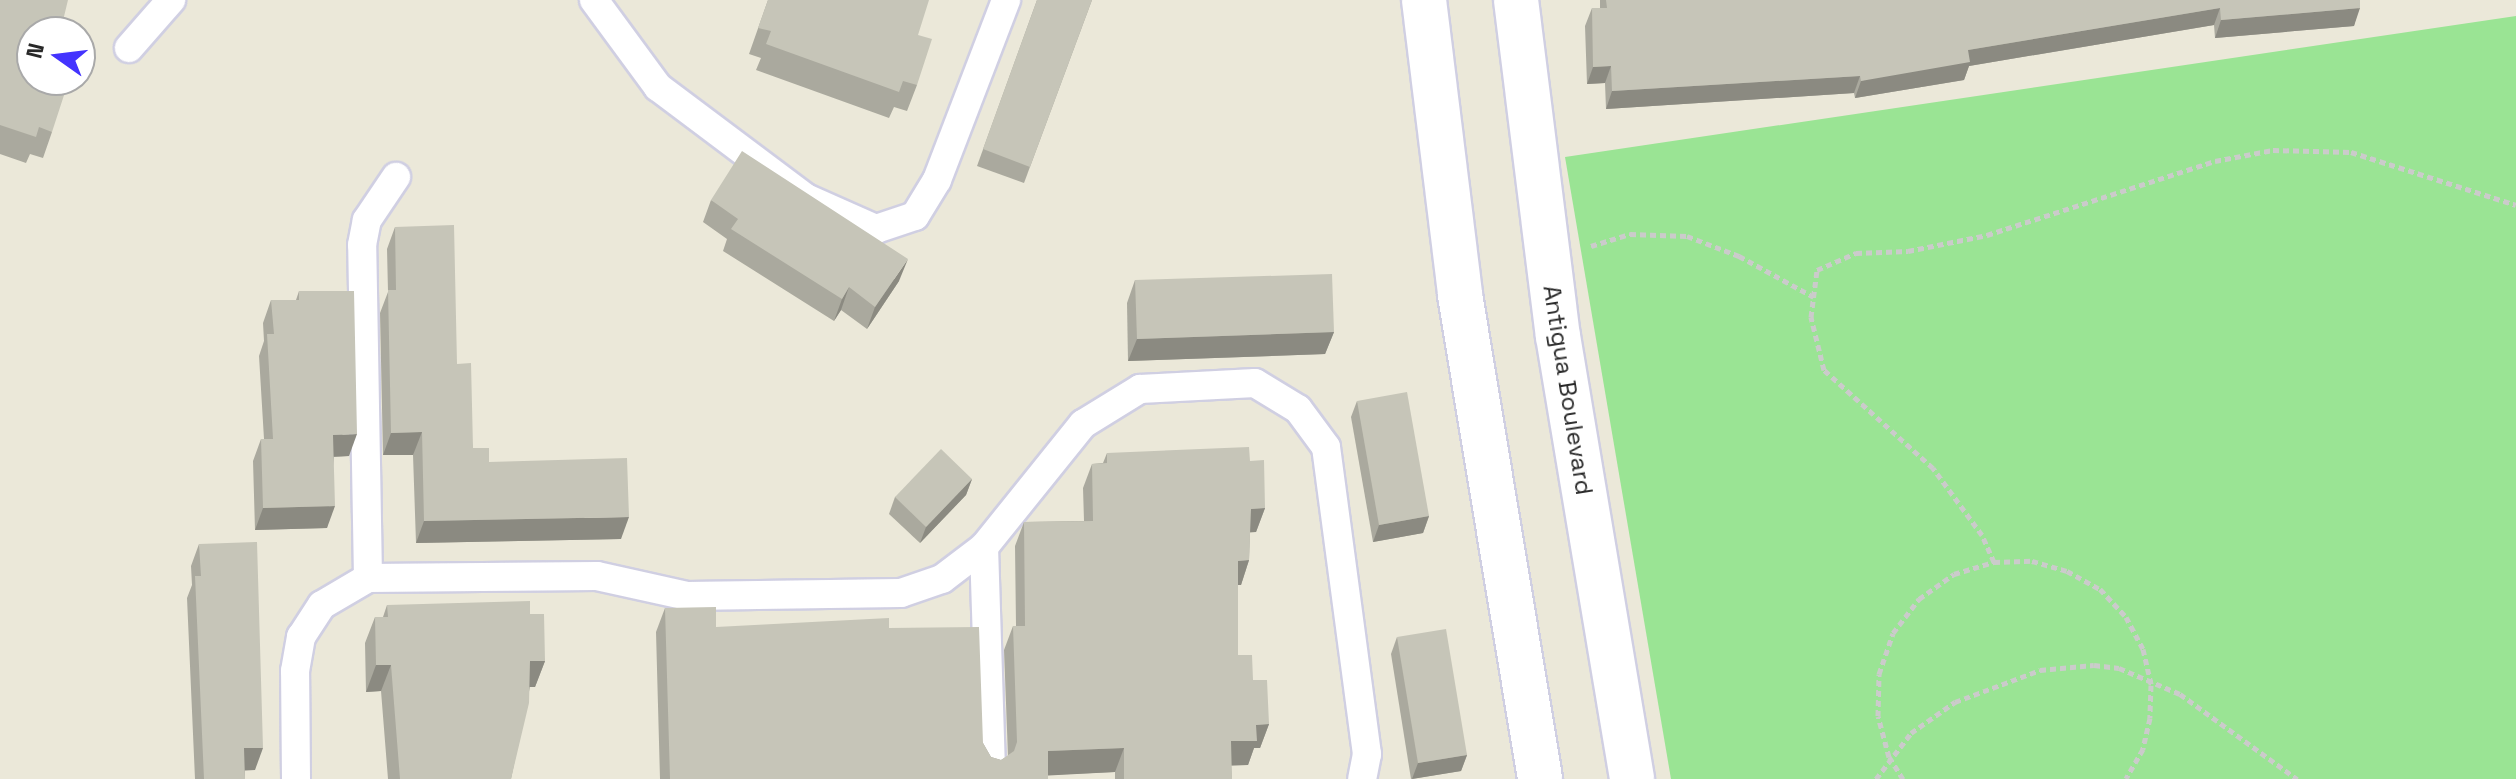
<!DOCTYPE html>
<style>
body{margin:0}
#map{position:relative;width:2516px;height:779px;overflow:hidden;background:#ebe8d9;font-family:"Space Grotesk",sans-serif}
div>[style]{position:absolute}
.green>*{inset:0;background:#9ae494}
.path>*{height:5px;margin-top:-2.5px;transform-origin:0;background:repeating-linear-gradient(90deg,#cbcbcb 0 6px,transparent 0 10px)}
.roads{filter:drop-shadow(2px 0 #d0cfe2) drop-shadow(-2px 0 #d0cfe2) drop-shadow(0 2px #d0cfe2) drop-shadow(0 -2px #d0cfe2)}
.lane>*{height:28px;margin:-14px;padding:0 14px;transform-origin:14px;border-radius:14px;background:#fff}
.secondary>*{height:44px;margin:-22px;padding:0 22px;transform-origin:22px;border-radius:22px;background:#fff}
.wall>*{inset:0;background:#aaa99e}
.shaded-wall>*{inset:0;background:#8b8a81}
.building>*{inset:0;background:#c6c5b8}
span{translate:-50% -50%;white-space:nowrap;text-align:center;line-height:1.15;-webkit-text-stroke:6px #fff;paint-order:stroke}
.street-label{font-size:24px;color:#282828}
.north{position:absolute;left:16px;top:16px;width:80px;height:80px;box-sizing:border-box;background:#fff;border:2px solid #a9a9a9;border-radius:50%;rotate:284deg;font-size:22px;font-weight:700;line-height:32px;text-align:center;color:#282828}
.north::after{content:'';display:block;margin:auto;width:28px;height:36px;background:#4434fe;clip-path:polygon(50% 0,100% 100%,50% 72%,0 100%)}
</style>
<div id="map">
<div class="green">
<i style="clip-path:polygon(2516px 16px,2516px 779px,1671px 779px,1565px 157px)"></i>
</div>
<div class="path">
<i style="left:1591px;top:246px;width:41px;rotate:-17.1deg"></i>
<i style="left:1630px;top:234px;width:57px;rotate:2deg"></i>
<i style="left:1687px;top:236px;width:56px;rotate:21deg"></i>
<i style="left:1739px;top:256px;width:85px;rotate:28.7deg"></i>
<i style="left:1994px;top:562px;width:30px;rotate:-114deg"></i>
<i style="left:1982px;top:535px;width:83px;rotate:-126.2deg"></i>
<i style="left:1933px;top:468px;width:147px;rotate:-138deg"></i>
<i style="left:1824px;top:370px;width:55px;rotate:-103.8deg"></i>
<i style="left:1811px;top:317px;width:47px;rotate:-82.7deg"></i>
<i style="left:1817px;top:270px;width:43px;rotate:-23.6deg"></i>
<i style="left:1856px;top:253px;width:52px;rotate:-2.2deg"></i>
<i style="left:1908px;top:251px;width:81px;rotate:-11.4deg"></i>
<i style="left:1987px;top:235px;width:240px;rotate:-18deg"></i>
<i style="left:2215px;top:161px;width:59px;rotate:-10.7deg"></i>
<i style="left:2273px;top:150px;width:78px;rotate:1.5deg"></i>
<i style="left:2351px;top:152px;width:173px;rotate:17.8deg"></i>
<i style="left:1876px;top:779px;width:58px;rotate:-52.7deg"></i>
<i style="left:1911px;top:733px;width:54px;rotate:-35.2deg"></i>
<i style="left:1955px;top:702px;width:91px;rotate:-20.6deg"></i>
<i style="left:2040px;top:670px;width:54px;rotate:-5.3deg"></i>
<i style="left:2094px;top:665px;width:25px;rotate:7deg"></i>
<i style="left:2119px;top:668px;width:66px;rotate:23.1deg"></i>
<i style="left:2180px;top:694px;width:145px;rotate:36deg"></i>
<i style="left:1903px;top:779px;width:26px;rotate:-122deg"></i>
<i style="left:1889px;top:757px;width:42px;rotate:-105deg"></i>
<i style="left:1878px;top:716px;width:42px;rotate:-88.6deg"></i>
<i style="left:1879px;top:674px;width:43px;rotate:-71.1deg"></i>
<i style="left:1893px;top:633px;width:43px;rotate:-52.6deg"></i>
<i style="left:1919px;top:599px;width:43px;rotate:-35.5deg"></i>
<i style="left:1954px;top:574px;width:42px;rotate:-16.7deg"></i>
<i style="left:1994px;top:562px;width:38px;rotate:-2deg"></i>
<i style="left:2032px;top:561px;width:36px;rotate:16deg"></i>
<i style="left:2067px;top:571px;width:38px;rotate:29deg"></i>
<i style="left:2100px;top:589px;width:38px;rotate:47deg"></i>
<i style="left:2126px;top:617px;width:36px;rotate:62deg"></i>
<i style="left:2143px;top:649px;width:37px;rotate:77deg"></i>
<i style="left:2151px;top:685px;width:33px;rotate:92deg"></i>
<i style="left:2150px;top:718px;width:32px;rotate:103deg"></i>
<i style="left:2143px;top:749px;width:34px;rotate:120deg"></i>
</div>
<div class="roads">
<div class="lane">
<i style="left:594px;top:0;width:108px;rotate:53.7deg"></i>
<i style="left:658px;top:87px;width:185px;rotate:36.9deg"></i>
<i style="left:806px;top:198px;width:77px;rotate:23.9deg"></i>
<i style="left:876px;top:229px;width:41px;rotate:-18.4deg"></i>
<i style="left:915px;top:216px;width:42px;rotate:-58.6deg"></i>
<i style="left:937px;top:180px;width:193px;rotate:-69deg"></i>
<i style="left:129px;top:48px;width:64px;rotate:-48.8deg"></i>
<i style="left:984px;top:547px;width:220px;rotate:88.2deg"></i>
<i style="left:368px;top:578px;width:333px;rotate:-91deg"></i>
<i style="left:362px;top:245px;width:25px;rotate:-79deg"></i>
<i style="left:367px;top:220px;width:52px;rotate:-56deg"></i>
<i style="left:296px;top:779px;width:108px;rotate:-90.5deg"></i>
<i style="left:295px;top:671px;width:35px;rotate:-80deg"></i>
<i style="left:301px;top:637px;width:38px;rotate:-57deg"></i>
<i style="left:322px;top:605px;width:53px;rotate:-30.4deg"></i>
<i style="left:368px;top:578px;width:229px;rotate:-0.5deg"></i>
<i style="left:597px;top:576px;width:92px;rotate:12.5deg"></i>
<i style="left:687px;top:596px;width:214px;rotate:-0.8deg"></i>
<i style="left:901px;top:593px;width:43px;rotate:-18.9deg"></i>
<i style="left:942px;top:579px;width:53px;rotate:-37.3deg"></i>
<i style="left:984px;top:547px;width:158px;rotate:-51.2deg"></i>
<i style="left:1083px;top:424px;width:67px;rotate:-31.6deg"></i>
<i style="left:1140px;top:389px;width:115px;rotate:-3deg"></i>
<i style="left:1255px;top:383px;width:50px;rotate:31.2deg"></i>
<i style="left:1298px;top:409px;width:47px;rotate:53.6deg"></i>
<i style="left:1326px;top:447px;width:310px;rotate:82.4deg"></i>
<i style="left:1367px;top:754px;width:25px;rotate:101deg"></i>
</div>
<div class="secondary">
<i style="left:1424px;top:0;width:297px;rotate:83deg"></i>
<i style="left:1460px;top:295px;width:491px;rotate:80.6deg"></i>
<i style="left:1516px;top:0;width:339px;rotate:82.9deg"></i>
<i style="left:1558px;top:336px;width:449px;rotate:80.5deg"></i>
</div>
</div>
<div class="wall">
<i style="clip-path:polygon(0 0,32px 32px,52px 132px,43px 158px,30px 154px,26px 163px,0 154px)"></i>
<i style="clip-path:polygon(768px 0,918px 35px,917px 85px,907px 111px,894px 107px,889px 118px,756px 70px,761px 58px,749px 54px)"></i>
<i style="clip-path:polygon(1037px 0,1092px 0,1024px 183px,977px 166px)"></i>
<i style="clip-path:polygon(1600px 0,2360px 0,2354px 26px,2215px 38px,2214px 25px,1969px 66px,1964px 80px,1855px 98px,1854px 93px,1606px 109px,1605px 83px,1587px 84px,1585px 26px,1592px 8px,1600px 8px)"></i>
<i style="clip-path:polygon(711px 200px,899px 281px,867px 329px,841px 310px,834px 321px,723px 251px,727px 239px,703px 222px)"></i>
<i style="clip-path:polygon(395px 227px,457px 364px,473px 448px,489px 462px,621px 539px,416px 543px,413px 455px,383px 455px,380px 313px,388px 292px,387px 249px)"></i>
<i style="clip-path:polygon(1135px 280px,1334px 332px,1325px 354px,1128px 361px,1127px 303px)"></i>
<i style="clip-path:polygon(299px 291px,349px 456px,334px 457px,327px 528px,255px 530px,253px 461px,261px 439px,264px 439px,259px 356px,264px 341px,263px 323px,271px 300px,296px 300px)"></i>
<i style="clip-path:polygon(1357px 401px,1429px 516px,1423px 533px,1373px 542px,1351px 417px)"></i>
<i style="clip-path:polygon(1107px 453px,1250px 461px,1265px 508px,1256px 532px,1250px 532px,1249px 560px,1241px 585px,1237px 585px,1238px 655px,1253px 680px,1269px 724px,1260px 748px,1254px 748px,1248px 765px,1231px 765px,1232px 779px,1115px 779px,1115px 772px,1048px 775px,1048px 779px,660px 779px,656px 632px,665px 608px,716px 627px,889px 628px,983px 743px,991px 757px,1001px 760px,1008px 756px,1004px 650px,1013px 626px,1016px 626px,1015px 546px,1024px 522px,1084px 521px,1083px 488px,1092px 464px,1103px 463px)"></i>
<i style="clip-path:polygon(972px 479px,966px 495px,920px 543px,889px 514px,895px 497px)"></i>
<i style="clip-path:polygon(199px 544px,255px 770px,245px 770px,245px 779px,195px 779px,187px 598px,192px 585px,191px 566px)"></i>
<i style="clip-path:polygon(387px 605px,530px 614px,545px 661px,535px 687px,530px 687px,511px 779px,388px 779px,381px 691px,366px 692px,365px 643px,375px 617px,383px 617px)"></i>
<i style="clip-path:polygon(1397px 637px,1467px 755px,1461px 771px,1411px 779px,1391px 654px)"></i>
</div>
<div class="shaded-wall">
<i style="clip-path:polygon(2220px 8px,2214px 25px,1969px 66px,1964px 80px,1855px 98px,1861px 81px,1968px 50px)"></i>
<i style="clip-path:polygon(2360px 8px,2354px 26px,2215px 38px,2221px 20px)"></i>
<i style="clip-path:polygon(1611px 66px,1605px 83px,1587px 84px,1593px 67px)"></i>
<i style="clip-path:polygon(1860px 76px,1854px 93px,1606px 109px,1612px 91px)"></i>
<i style="clip-path:polygon(908px 259px,899px 281px,867px 329px,875px 307px)"></i>
<i style="clip-path:polygon(849px 287px,841px 310px,834px 321px,842px 299px)"></i>
<i style="clip-path:polygon(1334px 332px,1325px 354px,1128px 361px,1137px 339px)"></i>
<i style="clip-path:polygon(422px 432px,413px 455px,383px 455px,391px 433px)"></i>
<i style="clip-path:polygon(357px 434px,349px 456px,325px 457px,333px 435px)"></i>
<i style="clip-path:polygon(972px 479px,966px 495px,920px 543px,926px 527px)"></i>
<i style="clip-path:polygon(335px 506px,327px 528px,255px 530px,263px 508px)"></i>
<i style="clip-path:polygon(1265px 508px,1256px 532px,1242px 533px,1251px 509px)"></i>
<i style="clip-path:polygon(1429px 516px,1423px 533px,1373px 542px,1379px 525px)"></i>
<i style="clip-path:polygon(629px 517px,621px 539px,416px 543px,424px 521px)"></i>
<i style="clip-path:polygon(1249px 560px,1241px 585px,1229px 585px,1238px 561px)"></i>
<i style="clip-path:polygon(530px 661px,545px 661px,535px 687px,520px 687px)"></i>
<i style="clip-path:polygon(376px 665px,391px 665px,381px 691px,366px 692px)"></i>
<i style="clip-path:polygon(1269px 724px,1260px 748px,1254px 748px,1248px 765px,1222px 766px,1231px 741px,1256px 725px)"></i>
<i style="clip-path:polygon(244px 748px,263px 748px,255px 770px,236px 771px)"></i>
<i style="clip-path:polygon(1124px 748px,1115px 772px,1039px 776px,1048px 751px)"></i>
<i style="clip-path:polygon(1467px 755px,1461px 771px,1412px 779px,1418px 763px)"></i>
</div>
<div class="building">
<i style="clip-path:polygon(0 0,68px 0,61px 29px,68px 32px,32px 32px,32px 80px,54px 80px,54px 82px,67px 86px,52px 132px,39px 127px,36px 137px,0 125px)"></i>
<i style="clip-path:polygon(768px 0,929px 0,918px 35px,932px 39px,917px 85px,903px 81px,899px 92px,766px 44px,771px 31px,758px 28px)"></i>
<i style="clip-path:polygon(1037px 0,1092px 0,1030px 167px,983px 149px)"></i>
<i style="clip-path:polygon(1606px 0,2360px 0,2360px 8px,2221px 20px,2220px 8px,1968px 50px,1970px 62px,1861px 81px,1860px 76px,1612px 91px,1611px 66px,1593px 67px,1592px 8px,1607px 8px)"></i>
<i style="clip-path:polygon(742px 151px,908px 259px,875px 307px,849px 287px,842px 299px,731px 229px,738px 219px,711px 200px)"></i>
<i style="clip-path:polygon(454px 225px,457px 364px,471px 363px,473px 448px,489px 448px,489px 462px,627px 458px,629px 517px,424px 521px,422px 432px,391px 433px,388px 290px,396px 290px,395px 227px)"></i>
<i style="clip-path:polygon(1332px 274px,1334px 332px,1137px 339px,1135px 280px)"></i>
<i style="clip-path:polygon(299px 291px,354px 291px,357px 434px,333px 435px,335px 506px,263px 508px,261px 439px,273px 439px,267px 334px,274px 334px,271px 300px,299px 300px)"></i>
<i style="clip-path:polygon(1407px 392px,1429px 516px,1379px 525px,1357px 401px)"></i>
<i style="clip-path:polygon(1249px 447px,1250px 461px,1264px 460px,1265px 508px,1251px 509px,1249px 560px,1238px 561px,1238px 655px,1252px 655px,1253px 680px,1267px 680px,1269px 724px,1256px 725px,1257px 741px,1231px 741px,1232px 779px,1124px 779px,1124px 748px,1048px 751px,1048px 779px,670px 779px,665px 608px,716px 607px,716px 627px,889px 618px,889px 628px,979px 627px,983px 743px,991px 757px,1001px 760px,1014px 751px,1017px 742px,1013px 626px,1025px 626px,1024px 522px,1093px 521px,1092px 464px,1107px 463px,1107px 453px)"></i>
<i style="clip-path:polygon(941px 449px,972px 479px,926px 527px,895px 497px)"></i>
<i style="clip-path:polygon(257px 542px,263px 748px,244px 748px,245px 779px,204px 779px,195px 576px,201px 576px,199px 544px)"></i>
<i style="clip-path:polygon(530px 601px,530px 614px,544px 614px,545px 661px,530px 661px,529px 703px,511px 779px,400px 779px,391px 665px,376px 665px,375px 617px,388px 617px,387px 605px)"></i>
<i style="clip-path:polygon(1446px 629px,1467px 755px,1418px 763px,1397px 637px)"></i>
</div>
<div class="street-label">
<span style="left:1568px;top:390px;rotate:81deg">Antigua Boulevard</span>
</div>
<div class="north">N</div>
</div>
